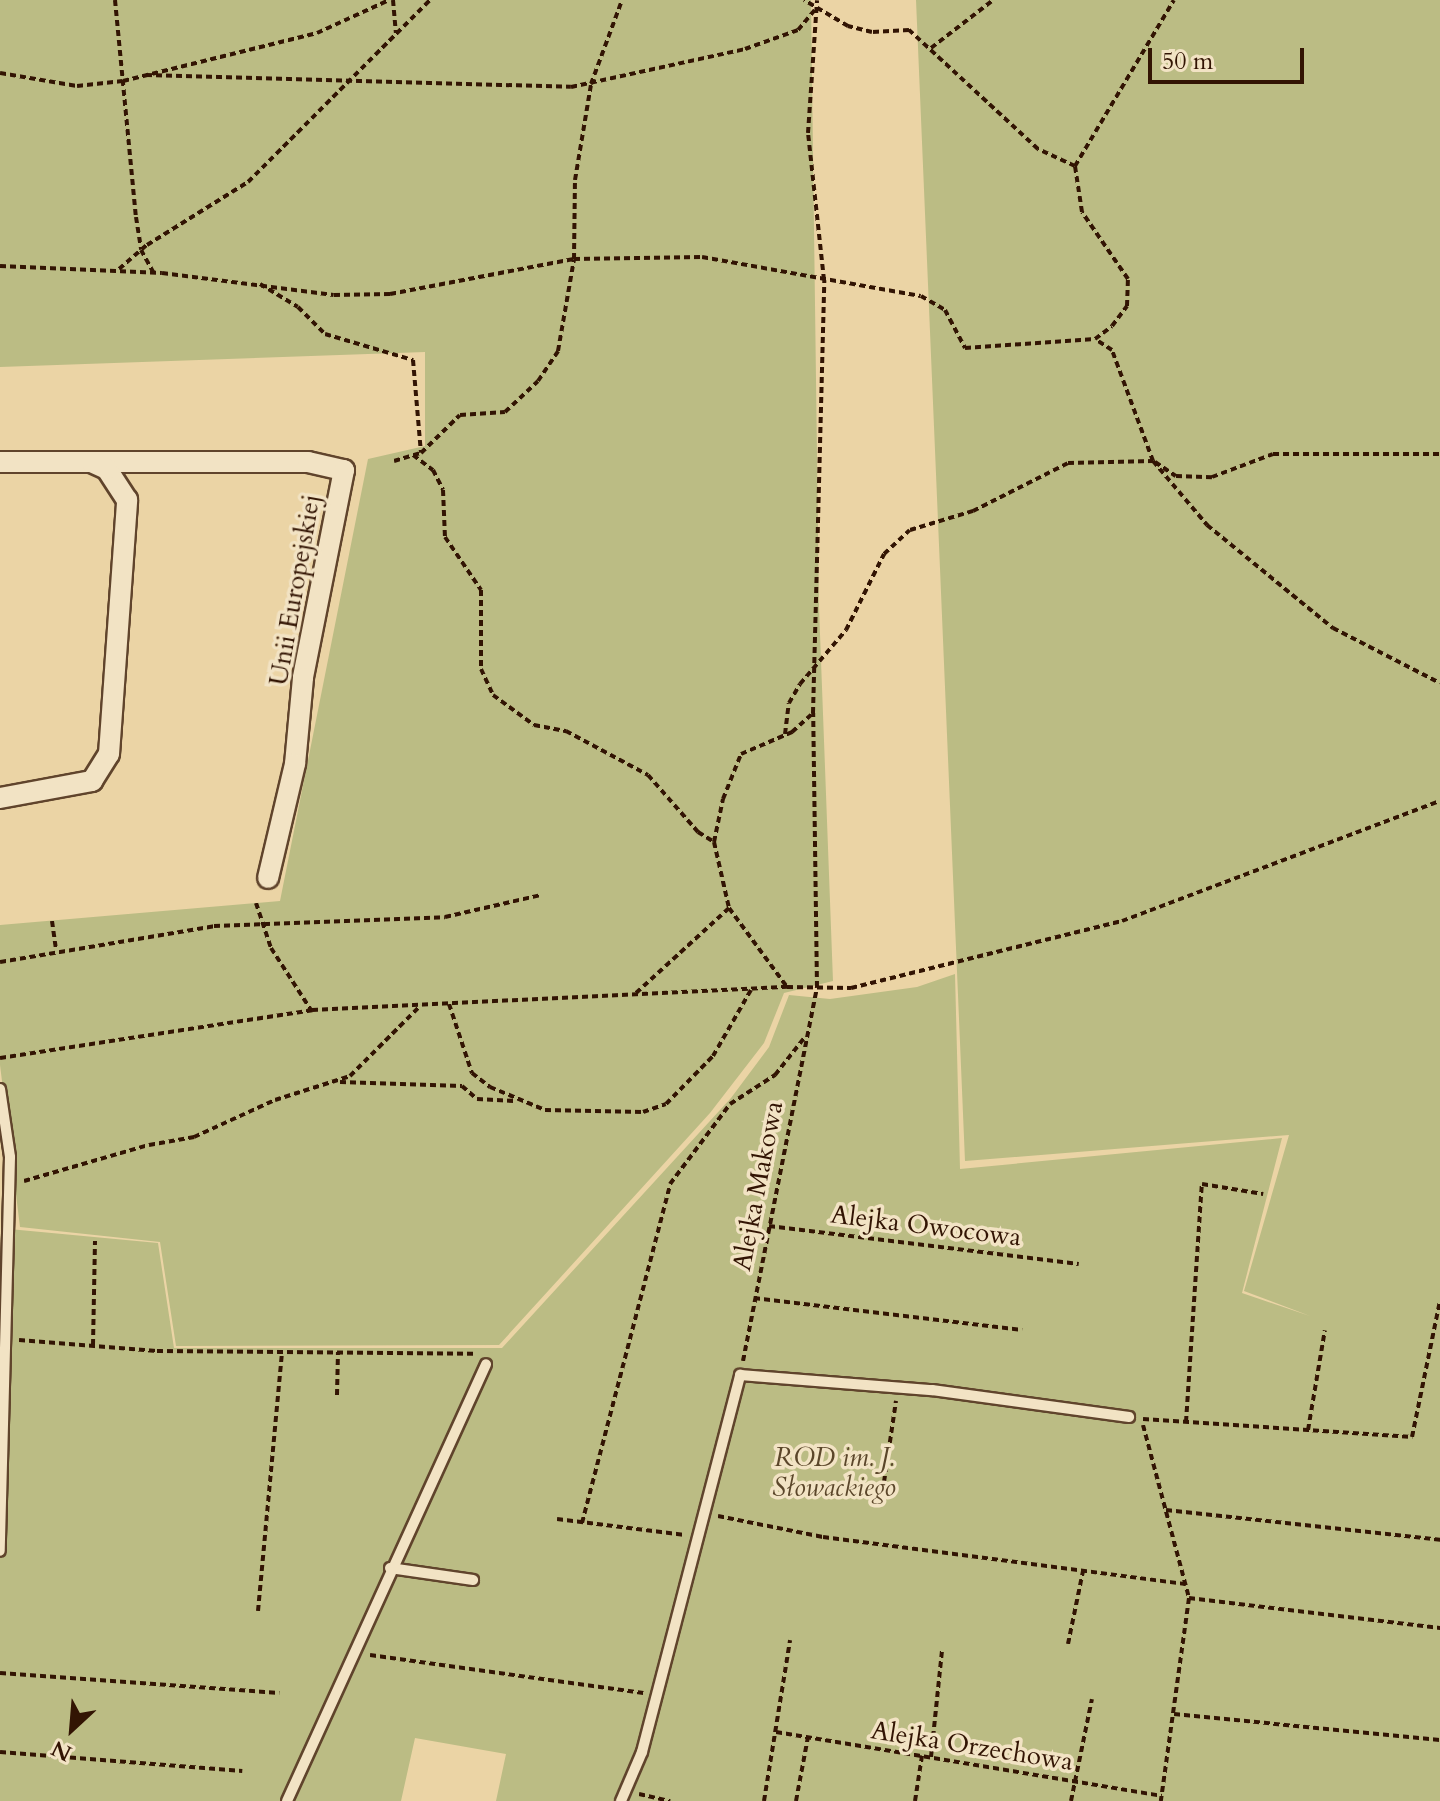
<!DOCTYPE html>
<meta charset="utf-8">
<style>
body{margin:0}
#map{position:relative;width:1440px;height:1801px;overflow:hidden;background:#ebd4a5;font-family:Cardo,serif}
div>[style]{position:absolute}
.green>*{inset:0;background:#bbbc84}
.path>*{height:4px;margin-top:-2px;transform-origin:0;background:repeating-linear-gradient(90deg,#321403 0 6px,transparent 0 10px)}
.roads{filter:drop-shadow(2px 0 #60442c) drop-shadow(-2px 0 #60442c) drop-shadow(0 2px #60442c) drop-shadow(0 -2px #60442c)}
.lane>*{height:10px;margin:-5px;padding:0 5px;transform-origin:5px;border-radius:5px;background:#f2e3c4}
.street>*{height:20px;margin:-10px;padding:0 10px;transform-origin:10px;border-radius:10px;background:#f2e3c4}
span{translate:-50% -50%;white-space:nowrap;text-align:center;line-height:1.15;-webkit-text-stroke:7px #f2e3c4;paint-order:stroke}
.street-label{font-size:26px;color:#321403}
.park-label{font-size:26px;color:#5b462a;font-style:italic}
.north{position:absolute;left:32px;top:1689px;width:80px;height:80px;-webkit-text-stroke:6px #f2e3c4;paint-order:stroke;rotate:206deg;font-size:22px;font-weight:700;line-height:32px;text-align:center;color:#321403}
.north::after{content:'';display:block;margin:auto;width:28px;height:36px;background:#321403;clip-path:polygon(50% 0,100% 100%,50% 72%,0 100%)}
.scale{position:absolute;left:1148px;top:48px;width:156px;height:36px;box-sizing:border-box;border:4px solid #321403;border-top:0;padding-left:10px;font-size:24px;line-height:28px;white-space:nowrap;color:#321403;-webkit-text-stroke:6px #f2e3c4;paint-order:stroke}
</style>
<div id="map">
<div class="green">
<i style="clip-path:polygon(0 0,811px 0,819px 607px,833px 981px,784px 993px,764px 1043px,710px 1113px,499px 1345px,176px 1346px,160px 1242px,20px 1227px,0 1065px,0 925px,280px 901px,368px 459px,425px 446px,425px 352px,0 367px)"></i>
<i style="clip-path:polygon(916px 0,1440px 0,1440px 1801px,496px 1801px,506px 1754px,415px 1738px,401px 1801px,0 1801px,0 1421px,9px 1229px,158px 1243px,174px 1348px,502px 1348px,731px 1098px,769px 1047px,789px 995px,830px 999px,917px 987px,955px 974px,960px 1169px,1282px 1138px,1242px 1293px,1310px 1316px,1244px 1291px,1289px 1135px,965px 1161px)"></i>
</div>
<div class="path">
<i style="left:115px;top:0;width:218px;rotate:84.5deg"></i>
<i style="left:136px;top:217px;width:33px;rotate:81deg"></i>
<i style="left:141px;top:250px;width:26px;rotate:61deg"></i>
<i style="left:393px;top:0;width:33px;rotate:85deg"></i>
<i style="left:931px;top:48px;width:78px;rotate:-37.7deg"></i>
<i style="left:0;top:73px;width:78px;rotate:9.6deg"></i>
<i style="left:77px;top:86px;width:46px;rotate:-6.2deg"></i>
<i style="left:123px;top:81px;width:200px;rotate:-13.9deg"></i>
<i style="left:317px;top:33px;width:79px;rotate:-24.6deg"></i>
<i style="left:146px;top:75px;width:425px;rotate:1.6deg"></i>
<i style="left:571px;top:87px;width:178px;rotate:-12.3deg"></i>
<i style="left:745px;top:49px;width:56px;rotate:-19.7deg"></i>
<i style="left:798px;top:30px;width:26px;rotate:-50deg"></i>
<i style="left:1075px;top:166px;width:193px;rotate:-59.2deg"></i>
<i style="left:0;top:266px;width:162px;rotate:2.5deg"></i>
<i style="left:162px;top:273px;width:173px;rotate:7.3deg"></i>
<i style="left:334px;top:295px;width:56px;rotate:-1deg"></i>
<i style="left:390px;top:294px;width:187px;rotate:-10.8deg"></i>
<i style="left:574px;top:259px;width:128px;rotate:-0.9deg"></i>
<i style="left:702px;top:257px;width:222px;rotate:10.1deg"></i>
<i style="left:921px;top:296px;width:28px;rotate:30deg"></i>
<i style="left:945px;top:310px;width:43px;rotate:62.2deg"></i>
<i style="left:965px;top:348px;width:130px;rotate:-4deg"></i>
<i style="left:1095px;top:339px;width:21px;rotate:-37deg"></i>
<i style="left:1112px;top:326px;width:25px;rotate:-53deg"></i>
<i style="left:1127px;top:306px;width:27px;rotate:-88deg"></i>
<i style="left:1128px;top:279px;width:81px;rotate:-124.5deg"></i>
<i style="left:1082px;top:212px;width:47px;rotate:-98.7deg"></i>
<i style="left:1075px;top:166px;width:41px;rotate:-155.3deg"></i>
<i style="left:1038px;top:149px;width:176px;rotate:-137.3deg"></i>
<i style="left:909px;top:30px;width:37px;rotate:177deg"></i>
<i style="left:872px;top:32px;width:25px;rotate:-166deg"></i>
<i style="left:848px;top:26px;width:51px;rotate:-149.4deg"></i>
<i style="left:119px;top:269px;width:37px;rotate:-41deg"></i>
<i style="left:147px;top:245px;width:119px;rotate:-32deg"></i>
<i style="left:248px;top:182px;width:257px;rotate:-45deg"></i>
<i style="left:260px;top:284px;width:44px;rotate:31.2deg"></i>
<i style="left:298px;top:307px;width:38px;rotate:45deg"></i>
<i style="left:325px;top:334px;width:92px;rotate:16.5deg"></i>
<i style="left:413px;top:360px;width:93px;rotate:85.1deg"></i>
<i style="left:413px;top:455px;width:25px;rotate:37deg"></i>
<i style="left:433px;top:470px;width:22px;rotate:63deg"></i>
<i style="left:443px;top:490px;width:47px;rotate:87.6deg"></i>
<i style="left:445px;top:537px;width:64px;rotate:55.8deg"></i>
<i style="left:481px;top:590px;width:79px;rotate:90deg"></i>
<i style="left:481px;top:669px;width:29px;rotate:65deg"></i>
<i style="left:493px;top:695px;width:51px;rotate:36.2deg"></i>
<i style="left:534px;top:725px;width:33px;rotate:11deg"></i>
<i style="left:566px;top:731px;width:93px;rotate:28.2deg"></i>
<i style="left:648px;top:775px;width:76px;rotate:48.7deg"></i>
<i style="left:698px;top:832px;width:19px;rotate:32deg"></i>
<i style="left:714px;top:842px;width:68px;rotate:77.2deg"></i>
<i style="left:729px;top:908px;width:98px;rotate:53.7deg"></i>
<i style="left:394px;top:461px;width:28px;rotate:-17deg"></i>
<i style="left:421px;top:453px;width:54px;rotate:-44.3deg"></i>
<i style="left:460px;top:415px;width:45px;rotate:-3.8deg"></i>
<i style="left:505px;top:412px;width:45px;rotate:-43.2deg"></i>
<i style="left:538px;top:381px;width:36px;rotate:-56deg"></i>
<i style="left:558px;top:351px;width:93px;rotate:-80.1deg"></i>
<i style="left:574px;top:259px;width:79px;rotate:-89.3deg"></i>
<i style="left:575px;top:180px;width:97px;rotate:-80.5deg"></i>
<i style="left:591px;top:84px;width:90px;rotate:-69.7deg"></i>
<i style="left:1153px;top:461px;width:84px;rotate:49.8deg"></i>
<i style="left:1207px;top:525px;width:163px;rotate:39.3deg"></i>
<i style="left:1333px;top:628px;width:120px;rotate:27.2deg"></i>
<i style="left:1155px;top:462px;width:25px;rotate:34deg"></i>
<i style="left:1176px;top:476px;width:36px;rotate:2deg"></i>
<i style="left:1212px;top:477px;width:65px;rotate:-20.7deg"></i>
<i style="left:1273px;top:454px;width:167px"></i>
<i style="left:785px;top:734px;width:31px;rotate:-83deg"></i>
<i style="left:789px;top:703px;width:22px;rotate:-60deg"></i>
<i style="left:800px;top:684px;width:71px;rotate:-49.6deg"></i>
<i style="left:846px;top:630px;width:85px;rotate:-63.4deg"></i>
<i style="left:884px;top:554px;width:35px;rotate:-43deg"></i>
<i style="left:910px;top:530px;width:66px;rotate:-16.8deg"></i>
<i style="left:973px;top:511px;width:106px;rotate:-26.8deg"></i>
<i style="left:1068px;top:463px;width:85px;rotate:-1.3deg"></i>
<i style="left:1153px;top:461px;width:118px;rotate:-110.3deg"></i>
<i style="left:1112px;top:350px;width:20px;rotate:-147deg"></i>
<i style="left:714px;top:842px;width:44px;rotate:-78.2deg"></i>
<i style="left:723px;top:799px;width:48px;rotate:-68.2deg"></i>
<i style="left:741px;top:754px;width:56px;rotate:-23.3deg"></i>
<i style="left:792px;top:732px;width:28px;rotate:-42deg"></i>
<i style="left:256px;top:903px;width:47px;rotate:71.6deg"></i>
<i style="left:271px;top:948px;width:74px;rotate:57.2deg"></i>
<i style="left:52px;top:921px;width:29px;rotate:82deg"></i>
<i style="left:0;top:962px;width:217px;rotate:-9.5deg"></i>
<i style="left:214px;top:926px;width:231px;rotate:-2.2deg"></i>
<i style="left:445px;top:917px;width:98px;rotate:-12.9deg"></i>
<i style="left:636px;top:993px;width:126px;rotate:-42.4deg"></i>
<i style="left:449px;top:1004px;width:73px;rotate:71.6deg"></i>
<i style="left:472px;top:1073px;width:23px;rotate:38deg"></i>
<i style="left:490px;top:1087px;width:60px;rotate:22.7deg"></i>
<i style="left:545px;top:1110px;width:98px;rotate:1.2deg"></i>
<i style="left:643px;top:1112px;width:24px;rotate:-19deg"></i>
<i style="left:666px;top:1104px;width:67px;rotate:-45.6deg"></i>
<i style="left:713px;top:1056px;width:76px;rotate:-60.1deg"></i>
<i style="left:0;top:1058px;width:316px;rotate:-8.7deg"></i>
<i style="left:312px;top:1010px;width:476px;rotate:-2.8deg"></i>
<i style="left:787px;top:987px;width:64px;rotate:0.9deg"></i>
<i style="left:851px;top:988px;width:279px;rotate:-13.9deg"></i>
<i style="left:1122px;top:921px;width:340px;rotate:-20.7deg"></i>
<i style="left:340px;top:1082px;width:122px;rotate:1.9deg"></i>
<i style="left:462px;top:1086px;width:20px;rotate:41deg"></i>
<i style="left:477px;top:1099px;width:37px;rotate:3deg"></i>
<i style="left:24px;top:1181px;width:130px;rotate:-16.1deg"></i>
<i style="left:149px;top:1145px;width:46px;rotate:-10.1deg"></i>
<i style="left:194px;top:1137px;width:89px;rotate:-24.6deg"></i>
<i style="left:275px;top:1100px;width:79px;rotate:-17.7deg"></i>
<i style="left:350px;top:1076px;width:100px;rotate:-45deg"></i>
<i style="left:769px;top:1226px;width:312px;rotate:7deg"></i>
<i style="left:754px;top:1298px;width:270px;rotate:6.8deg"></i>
<i style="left:19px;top:1340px;width:138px;rotate:4.6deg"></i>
<i style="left:157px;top:1351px;width:317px;rotate:0.5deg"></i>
<i style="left:93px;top:1345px;width:104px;rotate:-88.9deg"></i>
<i style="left:743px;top:1361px;width:381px;rotate:-78.8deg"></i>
<i style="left:817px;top:987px;width:274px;rotate:-90.8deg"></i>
<i style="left:813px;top:713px;width:433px;rotate:-88.5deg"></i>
<i style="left:824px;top:280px;width:148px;rotate:-96.2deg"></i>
<i style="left:808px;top:133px;width:133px;rotate:-86.1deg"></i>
<i style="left:337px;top:1395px;width:43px;rotate:-88.7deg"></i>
<i style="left:1143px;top:1419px;width:270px;rotate:3.8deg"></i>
<i style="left:1412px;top:1437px;width:139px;rotate:-78.4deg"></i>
<i style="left:1186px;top:1422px;width:239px;rotate:-86.2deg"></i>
<i style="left:1202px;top:1184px;width:62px;rotate:9.3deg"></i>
<i style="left:1143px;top:1425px;width:179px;rotate:75.1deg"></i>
<i style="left:1189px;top:1598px;width:205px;rotate:97.9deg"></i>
<i style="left:1308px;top:1430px;width:101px;rotate:-80.4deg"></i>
<i style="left:884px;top:1482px;width:82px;rotate:-81.6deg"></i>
<i style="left:1166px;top:1510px;width:276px;rotate:6.2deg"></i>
<i style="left:718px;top:1516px;width:107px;rotate:11.3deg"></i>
<i style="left:823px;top:1537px;width:366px;rotate:7.4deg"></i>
<i style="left:557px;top:1519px;width:129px;rotate:7.1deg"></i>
<i style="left:582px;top:1523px;width:350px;rotate:-75.4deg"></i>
<i style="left:670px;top:1184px;width:100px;rotate:-53.1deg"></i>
<i style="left:730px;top:1104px;width:54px;rotate:-32.8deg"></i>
<i style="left:775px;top:1075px;width:48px;rotate:-51.7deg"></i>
<i style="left:1189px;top:1598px;width:253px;rotate:6.8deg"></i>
<i style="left:258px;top:1611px;width:260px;rotate:-84.7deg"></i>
<i style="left:1068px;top:1644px;width:75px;rotate:-78.4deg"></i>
<i style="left:370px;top:1655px;width:276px;rotate:7.9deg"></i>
<i style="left:0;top:1673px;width:280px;rotate:4.1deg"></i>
<i style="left:1174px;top:1714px;width:267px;rotate:5.6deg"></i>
<i style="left:776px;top:1732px;width:391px;rotate:9.4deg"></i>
<i style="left:0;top:1752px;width:243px;rotate:4.5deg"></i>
<i style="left:931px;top:1757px;width:107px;rotate:-84.1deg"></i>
<i style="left:639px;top:1794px;width:32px;rotate:13deg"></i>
<i style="left:764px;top:1801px;width:163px;rotate:-80.8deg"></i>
<i style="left:796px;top:1801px;width:65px;rotate:-79.4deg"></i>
<i style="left:915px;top:1801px;width:46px;rotate:-81.2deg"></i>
<i style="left:1071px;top:1801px;width:104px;rotate:-78.4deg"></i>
</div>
<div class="roads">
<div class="lane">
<i style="left:0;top:1089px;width:69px;rotate:81.6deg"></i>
<i style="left:10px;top:1157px;width:394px;rotate:91.5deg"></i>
<i style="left:390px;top:1568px;width:84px;rotate:8.2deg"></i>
<i style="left:287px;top:1801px;width:480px;rotate:-65.5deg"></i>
<i style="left:621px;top:1801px;width:53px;rotate:-66.8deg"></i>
<i style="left:642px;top:1752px;width:390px;rotate:-75.4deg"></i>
<i style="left:740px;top:1375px;width:193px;rotate:4.5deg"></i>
<i style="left:932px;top:1390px;width:199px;rotate:7.8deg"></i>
</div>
<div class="street">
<i style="left:0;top:462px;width:308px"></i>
<i style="left:308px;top:462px;width:37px;rotate:13deg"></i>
<i style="left:344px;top:470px;width:212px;rotate:101.2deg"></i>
<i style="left:303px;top:678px;width:86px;rotate:95.3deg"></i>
<i style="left:295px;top:764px;width:117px;rotate:103.3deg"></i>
<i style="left:0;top:798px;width:94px;rotate:-10.5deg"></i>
<i style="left:92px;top:781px;width:32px;rotate:-58deg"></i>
<i style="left:109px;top:754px;width:255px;rotate:-85.9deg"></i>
<i style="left:127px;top:500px;width:37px;rotate:-123deg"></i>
<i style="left:107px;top:469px;width:17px;rotate:-156deg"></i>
</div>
</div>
<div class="street-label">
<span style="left:295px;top:590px;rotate:-80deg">Unii Europejskiej</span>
<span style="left:758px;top:1186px;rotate:-79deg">Alejka Makowa</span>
<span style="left:926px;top:1226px;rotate:7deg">Alejka Owocowa</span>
<span style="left:972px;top:1746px;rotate:9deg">Alejka Orzechowa</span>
</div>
<div class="park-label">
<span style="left:834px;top:1473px">ROD im. J.<br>Słowackiego</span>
</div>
<div class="north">N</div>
<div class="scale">50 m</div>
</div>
